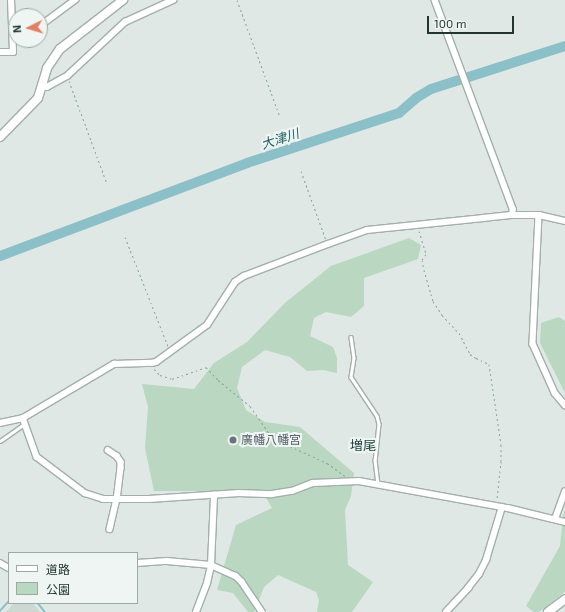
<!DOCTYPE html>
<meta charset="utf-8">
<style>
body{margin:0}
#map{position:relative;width:565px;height:612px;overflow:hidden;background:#dfe8e4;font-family:"Exo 2","Noto Sans JP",sans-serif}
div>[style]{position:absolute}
.built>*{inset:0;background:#cdd8d3}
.green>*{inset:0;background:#bad7c1}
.stream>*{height:1.5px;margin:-0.75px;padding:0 0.75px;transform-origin:0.75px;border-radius:0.75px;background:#8cc0c8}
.river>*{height:10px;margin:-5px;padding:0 5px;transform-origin:5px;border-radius:5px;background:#8cc0c8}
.path>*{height:1px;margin-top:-0.5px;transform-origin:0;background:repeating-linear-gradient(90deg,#82a89c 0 2px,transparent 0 5px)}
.roads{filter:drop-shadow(1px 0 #a3afaa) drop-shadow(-1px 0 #a3afaa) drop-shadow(0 1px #a3afaa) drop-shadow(0 -1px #a3afaa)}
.lane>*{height:2.5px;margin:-1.25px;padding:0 1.25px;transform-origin:1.25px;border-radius:1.25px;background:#fff}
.street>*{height:5.5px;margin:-2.75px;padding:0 2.75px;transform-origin:2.75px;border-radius:2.75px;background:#fff}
.secondary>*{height:8px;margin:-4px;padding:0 4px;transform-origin:4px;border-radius:4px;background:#fff}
.dots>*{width:11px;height:11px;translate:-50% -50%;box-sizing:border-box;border:2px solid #eef5f2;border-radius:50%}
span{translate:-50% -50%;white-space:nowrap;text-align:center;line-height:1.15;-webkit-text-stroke:4px #eef5f2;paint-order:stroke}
.worship-label{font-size:12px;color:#5b616d}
.left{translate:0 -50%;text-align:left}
.water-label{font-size:13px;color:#23606a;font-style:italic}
.neighbourhood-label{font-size:13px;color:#20453c}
.legend{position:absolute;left:8px;top:552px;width:130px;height:52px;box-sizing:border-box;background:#eef5f2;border:1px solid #9ca9a4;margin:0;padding:5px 7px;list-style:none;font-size:12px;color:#223630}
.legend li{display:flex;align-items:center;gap:8px;height:20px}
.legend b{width:20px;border:1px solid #9ca9a4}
.north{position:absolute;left:8px;top:8px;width:40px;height:40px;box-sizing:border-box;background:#eef5f2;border:1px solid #9ca9a4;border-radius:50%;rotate:265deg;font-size:11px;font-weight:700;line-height:16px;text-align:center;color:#223630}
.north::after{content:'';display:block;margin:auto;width:14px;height:18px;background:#e28063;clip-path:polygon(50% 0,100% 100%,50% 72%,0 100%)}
.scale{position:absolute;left:427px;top:16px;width:87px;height:18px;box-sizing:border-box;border:2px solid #223630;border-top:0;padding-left:5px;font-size:12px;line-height:14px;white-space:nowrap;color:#223630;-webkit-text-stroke:3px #eef5f2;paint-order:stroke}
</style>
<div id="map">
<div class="built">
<i style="clip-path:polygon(14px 603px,33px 603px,40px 612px,6px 612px)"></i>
</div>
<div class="green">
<i style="clip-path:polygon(409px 238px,421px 245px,418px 259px,364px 278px,364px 306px,351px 317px,326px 312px,314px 318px,310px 336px,333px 347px,337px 358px,337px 373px,323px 370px,307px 371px,290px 357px,265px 350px,242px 367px,237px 388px,246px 410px,265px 422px,300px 427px,354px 473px,351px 496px,345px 510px,348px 565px,373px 582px,352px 612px,317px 612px,319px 600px,316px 592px,278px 575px,264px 587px,254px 612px,248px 612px,233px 593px,217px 590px,236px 525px,272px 508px,262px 491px,154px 491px,145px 448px,148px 407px,142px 384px,194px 389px,214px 363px,247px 342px,286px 302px,331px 266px)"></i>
<i style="clip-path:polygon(559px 317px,565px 321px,565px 393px,540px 343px,541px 323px)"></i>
<i style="clip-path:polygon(565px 510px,565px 592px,539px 612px,534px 612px,526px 606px,560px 546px,563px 516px)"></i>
</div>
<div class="stream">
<i style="left:38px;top:603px;width:11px;rotate:52deg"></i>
<i style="left:0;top:611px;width:13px;rotate:-48deg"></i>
</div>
<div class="river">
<i style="left:0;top:256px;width:264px;rotate:-20.6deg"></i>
<i style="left:247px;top:163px;width:160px;rotate:-18.2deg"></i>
<i style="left:399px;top:113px;width:23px;rotate:-41deg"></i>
<i style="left:416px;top:98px;width:17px;rotate:-31deg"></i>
<i style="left:431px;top:89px;width:141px;rotate:-17.8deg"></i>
</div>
<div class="path">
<i style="left:237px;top:0;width:125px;rotate:69.8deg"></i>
<i style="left:69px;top:81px;width:107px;rotate:69.7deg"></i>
<i style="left:301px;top:171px;width:73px;rotate:70.1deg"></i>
<i style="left:419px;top:231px;width:24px;rotate:73deg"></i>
<i style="left:426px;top:254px;width:7px;rotate:124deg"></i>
<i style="left:422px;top:260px;width:10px;rotate:79deg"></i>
<i style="left:424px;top:270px;width:32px;rotate:74deg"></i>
<i style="left:433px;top:301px;width:17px;rotate:57deg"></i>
<i style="left:442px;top:315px;width:25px;rotate:47deg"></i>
<i style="left:459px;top:333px;width:24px;rotate:62deg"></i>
<i style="left:470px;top:354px;width:7px;rotate:34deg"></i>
<i style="left:476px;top:358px;width:14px;rotate:25deg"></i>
<i style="left:489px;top:364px;width:81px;rotate:81.5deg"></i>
<i style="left:501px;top:444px;width:17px;rotate:90deg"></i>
<i style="left:501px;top:461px;width:38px;rotate:96deg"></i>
<i style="left:125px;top:237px;width:117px;rotate:68.5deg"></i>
<i style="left:154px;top:369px;width:8px;rotate:45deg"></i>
<i style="left:160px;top:375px;width:13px;rotate:18deg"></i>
<i style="left:172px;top:379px;width:36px;rotate:-19deg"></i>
<i style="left:206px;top:367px;width:18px;rotate:47deg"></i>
<i style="left:218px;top:380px;width:41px;rotate:39.1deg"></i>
<i style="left:250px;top:406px;width:33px;rotate:55deg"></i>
<i style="left:269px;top:433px;width:15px;rotate:37deg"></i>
<i style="left:281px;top:442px;width:51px;rotate:24.5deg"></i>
<i style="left:327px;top:463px;width:22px;rotate:36deg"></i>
</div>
<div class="roads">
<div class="lane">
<i style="left:351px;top:337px;width:21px;rotate:82deg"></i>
<i style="left:354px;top:358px;width:19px;rotate:99deg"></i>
<i style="left:351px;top:377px;width:47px;rotate:56.3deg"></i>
<i style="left:377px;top:416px;width:8px;rotate:76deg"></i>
<i style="left:379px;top:424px;width:36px;rotate:96deg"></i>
<i style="left:375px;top:460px;width:23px;rotate:83deg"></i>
<i style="left:0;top:441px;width:29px;rotate:-35deg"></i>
</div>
<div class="street">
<i style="left:435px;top:0;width:223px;rotate:69.5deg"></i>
<i style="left:513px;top:209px;width:6px;rotate:90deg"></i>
<i style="left:40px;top:26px;width:44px;rotate:-36.6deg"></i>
<i style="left:0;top:52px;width:13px"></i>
<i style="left:13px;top:52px;width:52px;rotate:-92.2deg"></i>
<i style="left:42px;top:86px;width:5px;rotate:11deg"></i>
<i style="left:47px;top:87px;width:23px;rotate:-29deg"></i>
<i style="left:67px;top:76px;width:79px;rotate:-43deg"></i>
<i style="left:125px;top:22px;width:53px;rotate:-24.6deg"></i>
<i style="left:539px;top:215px;width:129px;rotate:92.7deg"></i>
<i style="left:533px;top:344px;width:54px;rotate:65.8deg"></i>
<i style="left:555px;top:393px;width:16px;rotate:50deg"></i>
<i style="left:23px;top:418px;width:41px;rotate:70.3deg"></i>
<i style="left:37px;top:457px;width:60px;rotate:36.9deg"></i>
<i style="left:85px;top:493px;width:19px;rotate:18deg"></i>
<i style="left:103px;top:499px;width:46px"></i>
<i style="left:149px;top:499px;width:90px;rotate:-3.8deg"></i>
<i style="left:239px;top:493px;width:33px;rotate:2deg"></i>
<i style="left:272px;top:494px;width:20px;rotate:-9deg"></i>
<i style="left:292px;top:491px;width:22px;rotate:-21deg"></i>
<i style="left:313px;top:483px;width:46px;rotate:-2.5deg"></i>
<i style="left:359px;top:481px;width:151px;rotate:10.3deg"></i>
<i style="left:508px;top:508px;width:59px;rotate:13.8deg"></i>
<i style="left:0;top:423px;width:24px;rotate:-12deg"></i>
<i style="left:23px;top:418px;width:106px;rotate:-30.7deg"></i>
<i style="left:114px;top:364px;width:38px;rotate:-2deg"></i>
<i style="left:152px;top:363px;width:4px;rotate:-14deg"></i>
<i style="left:156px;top:362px;width:63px;rotate:-36deg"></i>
<i style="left:207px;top:325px;width:51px;rotate:-56.9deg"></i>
<i style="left:235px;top:282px;width:11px;rotate:-34deg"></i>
<i style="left:244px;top:276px;width:90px;rotate:-20.9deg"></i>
<i style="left:328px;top:244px;width:41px;rotate:-19.7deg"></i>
<i style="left:367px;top:230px;width:117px;rotate:-5.9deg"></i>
<i style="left:483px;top:218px;width:30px;rotate:-6deg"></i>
<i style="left:513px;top:215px;width:26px"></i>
<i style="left:539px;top:215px;width:27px;rotate:13deg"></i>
<i style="left:108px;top:450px;width:11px;rotate:34deg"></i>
<i style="left:117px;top:456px;width:7px;rotate:56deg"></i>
<i style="left:121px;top:462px;width:6px;rotate:90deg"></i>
<i style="left:121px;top:468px;width:31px;rotate:97deg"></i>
<i style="left:117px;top:499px;width:31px;rotate:103deg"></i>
<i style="left:555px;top:519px;width:29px;rotate:-70deg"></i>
<i style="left:0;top:563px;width:10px;rotate:29deg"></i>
<i style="left:137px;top:563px;width:30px;rotate:-4deg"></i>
<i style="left:167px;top:561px;width:44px;rotate:5.2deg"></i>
<i style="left:211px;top:565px;width:27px;rotate:24deg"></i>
<i style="left:236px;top:576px;width:8px;rotate:45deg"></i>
<i style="left:242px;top:582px;width:36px;rotate:56deg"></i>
<i style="left:196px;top:612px;width:31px;rotate:-69deg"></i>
<i style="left:207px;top:583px;width:18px;rotate:-77deg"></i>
<i style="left:211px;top:565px;width:70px;rotate:-87.5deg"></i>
<i style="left:446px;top:612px;width:33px;rotate:-47deg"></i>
<i style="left:468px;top:588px;width:18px;rotate:-52deg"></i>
<i style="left:479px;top:574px;width:16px;rotate:-63deg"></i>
<i style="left:486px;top:560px;width:55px;rotate:-73.2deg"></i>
</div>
<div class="secondary">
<i style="left:0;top:137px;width:54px;rotate:-45.7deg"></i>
<i style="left:38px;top:98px;width:31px;rotate:-73deg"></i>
<i style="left:47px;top:68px;width:23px;rotate:-56deg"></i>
<i style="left:60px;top:49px;width:80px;rotate:-37.9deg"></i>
<i style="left:548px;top:612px;width:21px;rotate:-37deg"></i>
</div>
</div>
<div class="dots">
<i style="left:233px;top:440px;background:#6b7280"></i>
</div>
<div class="worship-label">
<span class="left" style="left:241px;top:440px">廣幡八幡宮</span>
</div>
<div class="water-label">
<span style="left:280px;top:139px;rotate:-18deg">大津川</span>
</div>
<div class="neighbourhood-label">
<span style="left:363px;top:445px">増尾</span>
</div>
<ul class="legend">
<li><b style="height:5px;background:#fff"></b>道路</li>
<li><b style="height:11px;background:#bad7c1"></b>公園</li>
</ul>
<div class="north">N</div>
<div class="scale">100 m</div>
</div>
